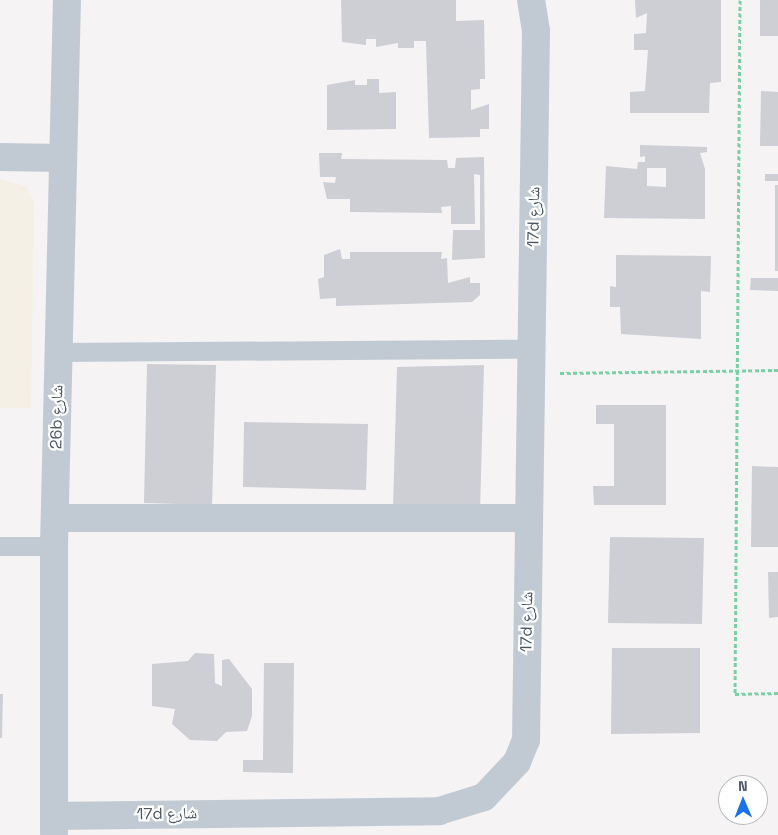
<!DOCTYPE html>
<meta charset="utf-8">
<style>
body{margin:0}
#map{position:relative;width:778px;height:835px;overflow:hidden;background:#f5f3f3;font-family:"Space Grotesk","Noto Naskh Arabic",sans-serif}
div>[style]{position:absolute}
.sand>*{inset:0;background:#f5f0e5}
.building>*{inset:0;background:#cdcfd5}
.path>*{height:3px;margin-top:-1.5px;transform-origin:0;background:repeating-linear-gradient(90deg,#7ad0a6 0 4px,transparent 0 6.5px)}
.lane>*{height:19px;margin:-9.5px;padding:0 9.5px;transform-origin:9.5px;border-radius:9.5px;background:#c1cad2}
.street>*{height:28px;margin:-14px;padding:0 14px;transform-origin:14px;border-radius:14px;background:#c1cad2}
span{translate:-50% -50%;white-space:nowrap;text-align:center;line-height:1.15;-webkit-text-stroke:4.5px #fff;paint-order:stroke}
.street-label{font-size:16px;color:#4a5661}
.north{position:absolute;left:718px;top:775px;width:50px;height:50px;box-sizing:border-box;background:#fff;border:1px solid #b7bbc0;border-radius:50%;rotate:359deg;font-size:14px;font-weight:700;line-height:20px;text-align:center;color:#4a5661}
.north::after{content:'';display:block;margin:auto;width:18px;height:22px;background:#1a73e8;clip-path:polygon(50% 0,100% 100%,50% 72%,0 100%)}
</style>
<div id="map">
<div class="sand">
<i style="clip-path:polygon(0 179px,27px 187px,34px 204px,31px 408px,0 408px)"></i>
</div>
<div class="building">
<i style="clip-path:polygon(341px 0,456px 0,456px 21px,484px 20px,485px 79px,480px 79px,480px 89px,471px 90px,471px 110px,489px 104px,489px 129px,480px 129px,480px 137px,429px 138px,426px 41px,414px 41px,414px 48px,398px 48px,398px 43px,376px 47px,376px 39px,366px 39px,366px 45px,342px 42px)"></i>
<i style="clip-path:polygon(635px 0,721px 0,721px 82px,710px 83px,709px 113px,630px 113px,630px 92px,645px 91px,648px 50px,634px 50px,634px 34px,646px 33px,647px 13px,636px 18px)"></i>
<i style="clip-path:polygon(760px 0,778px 0,778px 36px,760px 36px)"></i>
<i style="clip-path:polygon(367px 79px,379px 79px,379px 93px,396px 92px,396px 129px,327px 130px,327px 85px,355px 80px,355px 85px,367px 85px)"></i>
<i style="clip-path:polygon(761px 91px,778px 92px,778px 146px,760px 146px)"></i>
<i style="clip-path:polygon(evenodd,640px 145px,707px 147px,707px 152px,700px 153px,705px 169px,705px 219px,604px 218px,606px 166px,637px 169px,638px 162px,645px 162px,645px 156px,640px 157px,640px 145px,647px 168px,666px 168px,666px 187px,647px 186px,647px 168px)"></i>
<i style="clip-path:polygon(319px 153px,342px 153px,341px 159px,447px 160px,448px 168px,455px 168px,456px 158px,484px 157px,485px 258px,452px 260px,453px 230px,480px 230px,480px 175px,474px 174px,475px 224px,451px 224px,451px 206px,441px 207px,442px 213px,350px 212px,350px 199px,327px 199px,323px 182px,335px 183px,336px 177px,320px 177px)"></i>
<i style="clip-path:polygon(765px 174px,778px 174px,778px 181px,765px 181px)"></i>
<i style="clip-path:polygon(775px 185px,778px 185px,778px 271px,775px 271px)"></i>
<i style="clip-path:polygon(340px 249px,342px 259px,350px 259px,350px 252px,442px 252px,441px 259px,447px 258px,448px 283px,470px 277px,470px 283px,480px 283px,480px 295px,472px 302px,336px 306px,336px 298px,320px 299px,318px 279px,324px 277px,324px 255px)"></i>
<i style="clip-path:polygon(616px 255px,711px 256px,710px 292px,701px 291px,701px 339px,621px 334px,620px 307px,610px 307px,610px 286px,616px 287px)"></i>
<i style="clip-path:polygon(751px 278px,778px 278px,778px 291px,750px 290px)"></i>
<i style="clip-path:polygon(147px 364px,216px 365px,212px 505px,144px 503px)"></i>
<i style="clip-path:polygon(484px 365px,480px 512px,393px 509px,397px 367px)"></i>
<i style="clip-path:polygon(596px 405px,666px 405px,666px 505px,594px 505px,593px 486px,614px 486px,614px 424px,596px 424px)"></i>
<i style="clip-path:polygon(244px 422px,368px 424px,366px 490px,243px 487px)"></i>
<i style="clip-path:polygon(752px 466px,778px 467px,778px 547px,751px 547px)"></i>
<i style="clip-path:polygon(610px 537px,704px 538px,702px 624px,608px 623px)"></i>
<i style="clip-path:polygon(768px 572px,778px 572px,778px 617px,769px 618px)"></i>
<i style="clip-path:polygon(612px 648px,700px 648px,700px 733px,611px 734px)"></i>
<i style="clip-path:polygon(195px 653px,214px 654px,215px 683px,222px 686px,222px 660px,229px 659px,252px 689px,252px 716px,247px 731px,226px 732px,217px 741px,190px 740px,172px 724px,175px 709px,152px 706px,152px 664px,188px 661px)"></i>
<i style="clip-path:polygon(264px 663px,294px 663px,293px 773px,243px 772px,243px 760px,263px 760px)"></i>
<i style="clip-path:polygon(0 694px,3px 694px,2px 738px,0 738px)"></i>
</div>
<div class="path">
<i style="left:740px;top:0;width:694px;rotate:90.41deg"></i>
<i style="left:735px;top:694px;width:43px;rotate:-1.3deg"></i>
<i style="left:560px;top:373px;width:218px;rotate:-0.8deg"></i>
</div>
<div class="lane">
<i style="left:58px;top:352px;width:475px;rotate:-0.4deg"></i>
<i style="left:0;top:546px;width:54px"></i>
</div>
<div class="street">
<i style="left:0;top:157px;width:62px;rotate:0.9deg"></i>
<i style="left:55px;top:518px;width:473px"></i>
<i style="left:54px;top:816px;width:385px;rotate:-0.7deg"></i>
<i style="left:439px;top:811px;width:47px;rotate:-17.3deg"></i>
<i style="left:484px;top:797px;width:48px;rotate:-46.7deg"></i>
<i style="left:517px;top:762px;width:24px;rotate:-68deg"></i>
<i style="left:526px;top:740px;width:709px;rotate:-89.19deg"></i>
<i style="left:536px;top:31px;width:31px;rotate:-99deg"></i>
<i style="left:54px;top:833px;width:287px;rotate:-90deg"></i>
<i style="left:54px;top:546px;width:546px;rotate:-88.64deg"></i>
</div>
<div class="street-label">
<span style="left:534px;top:217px;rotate:-89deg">17d شارع</span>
<span style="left:57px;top:417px;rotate:-89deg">26b شارع</span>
<span style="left:527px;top:622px;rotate:-89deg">17d شارع</span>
<span style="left:167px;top:814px;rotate:-1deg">17d شارع</span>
</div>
<div class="north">N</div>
</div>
